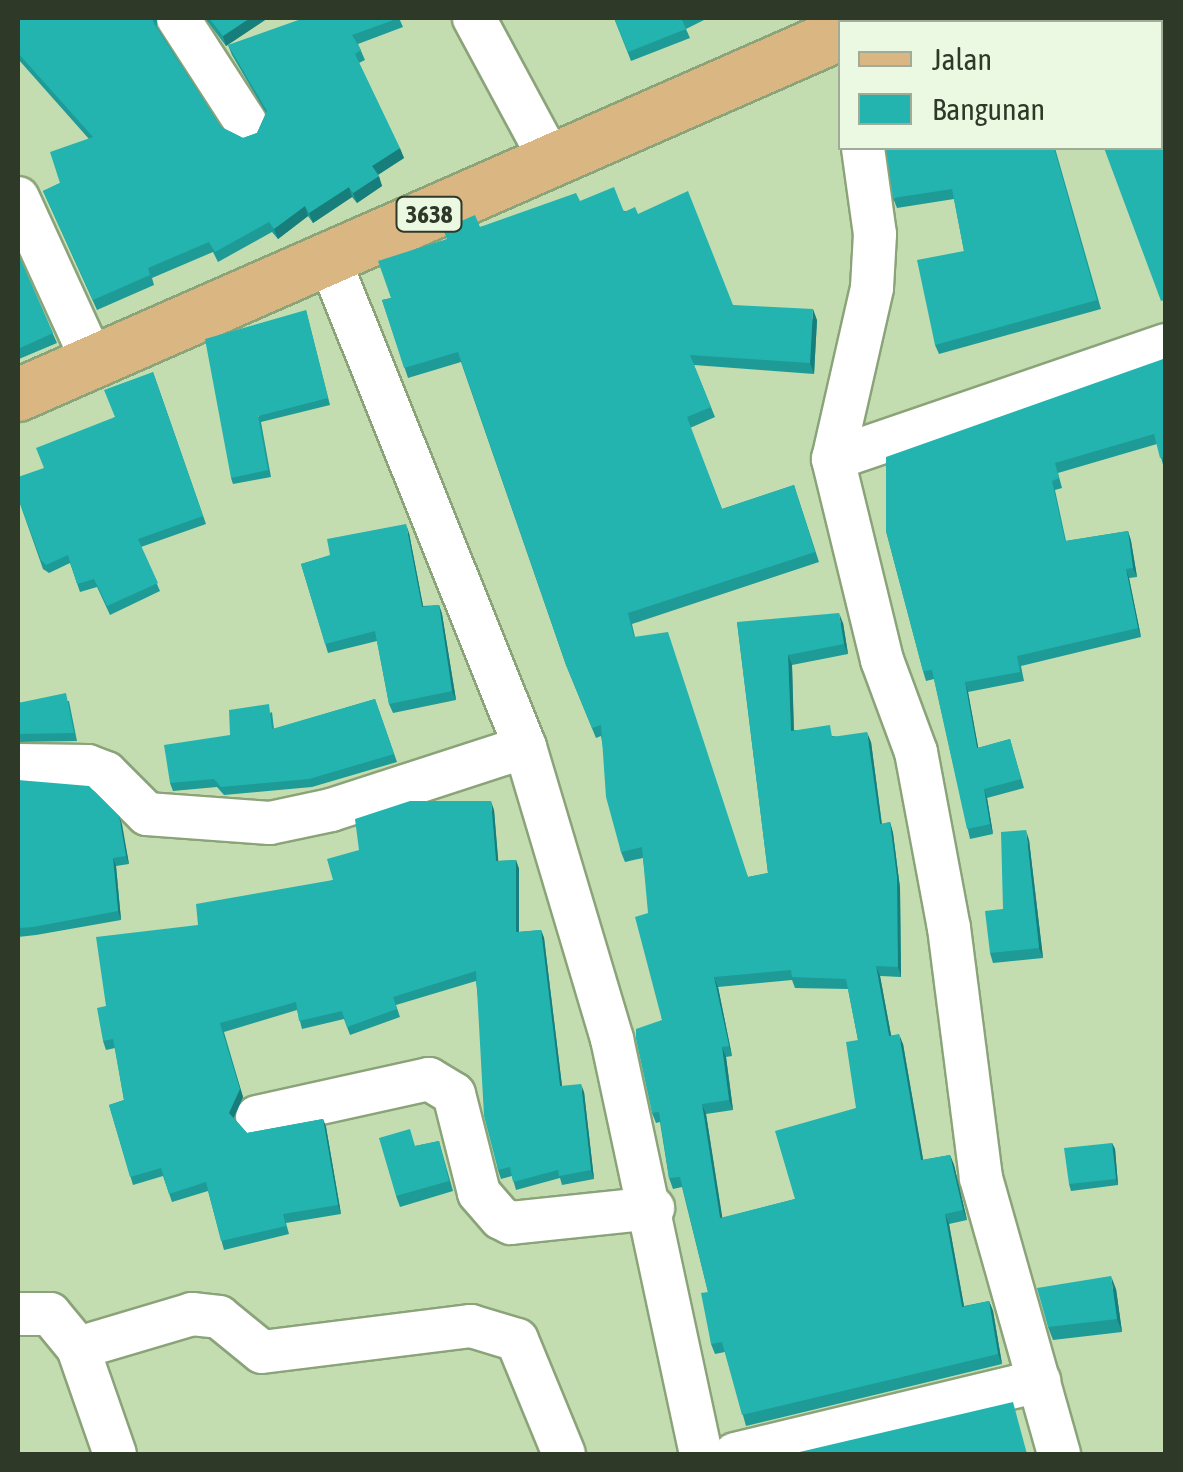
<!DOCTYPE html>
<style>
body{margin:0}
#map{position:relative;width:1183px;height:1472px;overflow:hidden;background:#c3ddb0;font-family:"Asap Condensed",sans-serif}
div>[style]{position:absolute}
.roads{filter:drop-shadow(2px 0 #8ba379) drop-shadow(-2px 0 #8ba379) drop-shadow(0 2px #8ba379) drop-shadow(0 -2px #8ba379)}
.minor>*{height:42px;margin:-21px;padding:0 21px;transform-origin:21px;border-radius:21px;background:#fff}
.major>*{height:52px;margin:-26px;padding:0 26px;transform-origin:26px;border-radius:26px;background:#dab682}
.wall>*{inset:0;background:#1e9b97}
.shaded-wall>*{inset:0;background:#187e7b}
.building>*{inset:0;background:#23b4b0}
span{translate:-50% -50%;white-space:nowrap;text-align:center;line-height:1.15;-webkit-text-stroke:10px #ecf9e2;paint-order:stroke}
.shield-label span{padding:2px 8px;background:#ecf9e2;border:2px solid;border-radius:8px;-webkit-text-stroke-width:0}
.shield-label{font-size:25px;color:#2f3928;font-weight:700}
.frame{position:absolute;inset:0;border:20px solid #2f3928;pointer-events:none}
.legend{position:absolute;left:838px;top:20px;width:325px;height:130px;box-sizing:border-box;background:#ecf9e2;border:2px solid #a0ac98;margin:0;padding:12px 18px;list-style:none;font-size:30px;color:#2f3928}
.legend li{display:flex;align-items:center;gap:20px;height:50px}
.legend b{width:50px;border:2px solid #a0ac98}
</style>
<div id="map">
<div class="roads">
<div class="minor">
<i style="left:178px;top:18px;width:125px;rotate:57.1deg"></i>
<i style="left:474px;top:18px;width:160px;rotate:61.7deg"></i>
<i style="left:863px;top:148px;width:87px;rotate:82.1deg"></i>
<i style="left:875px;top:234px;width:54px;rotate:93.2deg"></i>
<i style="left:872px;top:288px;width:175px;rotate:102.8deg"></i>
<i style="left:833px;top:459px;width:207px;rotate:76.3deg"></i>
<i style="left:882px;top:660px;width:98px;rotate:69.7deg"></i>
<i style="left:916px;top:752px;width:179px;rotate:79.4deg"></i>
<i style="left:949px;top:928px;width:252px;rotate:82.7deg"></i>
<i style="left:981px;top:1178px;width:287px;rotate:74.2deg"></i>
<i style="left:18px;top:198px;width:178px;rotate:65.4deg"></i>
<i style="left:329px;top:259px;width:526px;rotate:68.12deg"></i>
<i style="left:525px;top:747px;width:305px;rotate:73.4deg"></i>
<i style="left:612px;top:1039px;width:424px;rotate:77.9deg"></i>
<i style="left:833px;top:459px;width:352px;rotate:-18.9deg"></i>
<i style="left:18px;top:765px;width:70px;rotate:0.8deg"></i>
<i style="left:88px;top:766px;width:19px;rotate:21deg"></i>
<i style="left:106px;top:773px;width:58px;rotate:45deg"></i>
<i style="left:147px;top:814px;width:123px;rotate:4.2deg"></i>
<i style="left:270px;top:823px;width:62px;rotate:-12deg"></i>
<i style="left:331px;top:810px;width:204px;rotate:-18deg"></i>
<i style="left:257px;top:1117px;width:176px;rotate:-12.5deg"></i>
<i style="left:429px;top:1079px;width:29px;rotate:31deg"></i>
<i style="left:454px;top:1094px;width:102px;rotate:75.8deg"></i>
<i style="left:479px;top:1193px;width:33px;rotate:49deg"></i>
<i style="left:501px;top:1218px;width:11px;rotate:27deg"></i>
<i style="left:511px;top:1223px;width:143px;rotate:-6deg"></i>
<i style="left:18px;top:1314px;width:32px"></i>
<i style="left:50px;top:1314px;width:44px;rotate:50.5deg"></i>
<i style="left:78px;top:1348px;width:112px;rotate:70.8deg"></i>
<i style="left:78px;top:1348px;width:119px;rotate:-16.6deg"></i>
<i style="left:192px;top:1314px;width:27px;rotate:6deg"></i>
<i style="left:219px;top:1317px;width:55px;rotate:39.1deg"></i>
<i style="left:262px;top:1352px;width:211px;rotate:-7.1deg"></i>
<i style="left:471px;top:1326px;width:48px;rotate:16.9deg"></i>
<i style="left:517px;top:1340px;width:123px;rotate:67.6deg"></i>
<i style="left:735px;top:1454px;width:313px;rotate:-13.5deg"></i>
</div>
<div class="major">
<i style="left:18px;top:395px;width:898px;rotate:-23.71deg"></i>
</div>
</div>
<div class="wall">
<i style="clip-path:polygon(18px 18px,157px 18px,157px 27px,221px 127px,243px 138px,257px 133px,266px 113px,232px 55px,228px 45px,399px 18px,403px 27px,358px 44px,365px 60px,359px 63px,404px 158px,378px 175px,382px 186px,357px 203px,352px 197px,313px 223px,308px 216px,278px 239px,272px 232px,218px 262px,213px 252px,152px 278px,154px 285px,97px 310px,43px 191px,60px 183px,89px 139px,18px 59px)"></i>
<i style="clip-path:polygon(205px 18px,268px 18px,226px 46px)"></i>
<i style="clip-path:polygon(614px 18px,708px 18px,686px 29px,690px 38px,631px 61px)"></i>
<i style="clip-path:polygon(1055px 148px,1101px 309px,939px 354px,935px 345px,964px 251px,954px 199px,897px 208px,893px 198px)"></i>
<i style="clip-path:polygon(evenodd,580px 201px,638px 214px,733px 305px,817px 320px,814px 374px,694px 365px,715px 417px,690px 428px,722px 509px,794px 485px,819px 562px,632px 624px,635px 637px,748px 877px,768px 873px,737px 622px,843px 623px,848px 654px,792px 665px,794px 730px,871px 742px,882px 824px,890px 822px,893px 833px,900px 888px,901px 977px,880px 976px,891px 1035px,903px 1044px,923px 1160px,950px 1155px,954px 1165px,967px 1220px,949px 1224px,964px 1306px,989px 1301px,993px 1311px,1002px 1364px,746px 1426px,725px 1352px,715px 1354px,711px 1344px,708px 1292px,682px 1187px,673px 1189px,669px 1178px,660px 1122px,656px 1123px,652px 1113px,662px 1020px,643px 858px,625px 862px,621px 852px,601px 736px,596px 738px,566px 665px,461px 362px,408px 378px,382px 300px,391px 298px,447px 239px,480px 227px,580px 201px,792px 980px,795px 988px,848px 989px,858px 1040px,856px 1108px,795px 1199px,722px 1218px,706px 1114px,733px 1110px,726px 1057px,732px 1056px,718px 987px,792px 980px)"></i>
<i style="clip-path:polygon(18px 254px,57px 343px,19px 359px,18px 355px)"></i>
<i style="clip-path:polygon(306px 310px,330px 405px,261px 422px,271px 477px,233px 484px,231px 478px)"></i>
<i style="clip-path:polygon(1166px 358px,1166px 467px,1164px 468px,1157px 444px,1058px 473px,1062px 488px,1055px 490px,1066px 541px,1128px 531px,1131px 541px,1137px 577px,1129px 578px,1141px 637px,1021px 666px,1024px 681px,968px 692px,978px 748px,1010px 739px,1024px 788px,987px 798px,993px 834px,970px 839px,934px 679px,926px 681px,923px 671px,886px 531px)"></i>
<i style="clip-path:polygon(153px 372px,206px 524px,141px 547px,160px 591px,110px 615px,97px 587px,80px 592px,70px 563px,49px 573px,43px 569px,18px 498px,44px 468px,115px 417px)"></i>
<i style="clip-path:polygon(409px 533px,423px 606px,439px 605px,442px 614px,456px 700px,393px 713px,389px 704px,377px 641px,328px 653px,301px 564px)"></i>
<i style="clip-path:polygon(375px 699px,397px 762px,312px 787px,224px 795px,217px 787px,173px 791px,170px 783px,230px 735px,272px 712px,274px 729px)"></i>
<i style="clip-path:polygon(69px 701px,77px 741px,18px 742px,18px 703px)"></i>
<i style="clip-path:polygon(18px 780px,119px 816px,129px 864px,116px 866px,121px 920px,36px 935px,18px 937px)"></i>
<i style="clip-path:polygon(494px 810px,498px 861px,516px 860px,519px 869px,519px 932px,541px 930px,544px 938px,562px 1086px,584px 1092px,594px 1179px,562px 1185px,560px 1178px,516px 1190px,512px 1176px,501px 1179px,498px 1170px,476px 981px,396px 1005px,400px 1017px,350px 1035px,344px 1019px,302px 1029px,297px 1010px,224px 1032px,243px 1097px,234px 1118px,247px 1133px,323px 1119px,326px 1127px,341px 1214px,286px 1223px,289px 1234px,224px 1250px,208px 1191px,172px 1202px,163px 1176px,133px 1185px,109px 1105px,124px 1100px,115px 1048px,106px 1050px,103px 1041px,106px 1006px,198px 925px,333px 880px)"></i>
<i style="clip-path:polygon(1029px 840px,1043px 958px,993px 963px,990px 953px,1003px 909px)"></i>
<i style="clip-path:polygon(439px 1141px,453px 1191px,400px 1207px,396px 1196px,415px 1146px)"></i>
<i style="clip-path:polygon(1112px 1143px,1115px 1149px,1118px 1185px,1071px 1191px,1069px 1184px)"></i>
<i style="clip-path:polygon(1116px 1289px,1122px 1332px,1053px 1340px,1048px 1327px)"></i>
</div>
<div class="shaded-wall">
<i style="clip-path:polygon(250px 18px,268px 18px,226px 46px,223px 36px)"></i>
<i style="clip-path:polygon(1156px 18px,1166px 18px,1166px 23px,1160px 26px,1160px 22px,1148px 22px)"></i>
<i style="clip-path:polygon(400px 148px,404px 158px,376px 176px,372px 166px)"></i>
<i style="clip-path:polygon(379px 176px,382px 186px,357px 203px,353px 193px)"></i>
<i style="clip-path:polygon(349px 187px,352px 197px,313px 223px,309px 213px)"></i>
<i style="clip-path:polygon(305px 206px,308px 216px,278px 239px,274px 229px)"></i>
<i style="clip-path:polygon(813px 309px,817px 320px,814px 374px,810px 363px)"></i>
<i style="clip-path:polygon(406px 524px,409px 533px,425px 616px,422px 607px)"></i>
<i style="clip-path:polygon(1128px 531px,1131px 541px,1137px 577px,1133px 568px)"></i>
<i style="clip-path:polygon(1126px 569px,1129px 578px,1141px 637px,1138px 628px)"></i>
<i style="clip-path:polygon(439px 605px,442px 614px,456px 700px,452px 691px)"></i>
<i style="clip-path:polygon(839px 613px,843px 623px,848px 654px,844px 644px)"></i>
<i style="clip-path:polygon(788px 655px,792px 665px,794px 741px,791px 731px)"></i>
<i style="clip-path:polygon(965px 682px,968px 692px,980px 757px,977px 748px)"></i>
<i style="clip-path:polygon(867px 732px,871px 742px,883px 834px,880px 824px)"></i>
<i style="clip-path:polygon(984px 789px,987px 798px,993px 834px,990px 824px)"></i>
<i style="clip-path:polygon(491px 801px,494px 810px,499px 869px,496px 861px)"></i>
<i style="clip-path:polygon(119px 816px,122px 824px,129px 864px,126px 856px)"></i>
<i style="clip-path:polygon(890px 822px,893px 833px,900px 888px,901px 977px,898px 967px)"></i>
<i style="clip-path:polygon(1026px 830px,1029px 840px,1043px 958px,1039px 948px)"></i>
<i style="clip-path:polygon(113px 858px,116px 866px,121px 920px,118px 911px)"></i>
<i style="clip-path:polygon(516px 860px,519px 869px,519px 940px,516px 932px)"></i>
<i style="clip-path:polygon(541px 930px,544px 938px,563px 1094px,560px 1086px)"></i>
<i style="clip-path:polygon(876px 966px,880px 976px,893px 1046px,889px 1036px)"></i>
<i style="clip-path:polygon(714px 977px,718px 987px,732px 1056px,729px 1046px)"></i>
<i style="clip-path:polygon(220px 1023px,243px 1097px,232px 1121px,229px 1113px)"></i>
<i style="clip-path:polygon(899px 1034px,903px 1044px,925px 1170px,921px 1160px)"></i>
<i style="clip-path:polygon(722px 1047px,726px 1057px,733px 1110px,729px 1100px)"></i>
<i style="clip-path:polygon(581px 1084px,584px 1092px,594px 1179px,591px 1170px)"></i>
<i style="clip-path:polygon(702px 1104px,706px 1114px,724px 1228px,720px 1218px)"></i>
<i style="clip-path:polygon(323px 1119px,326px 1127px,341px 1214px,338px 1205px)"></i>
<i style="clip-path:polygon(1112px 1143px,1115px 1149px,1118px 1185px,1116px 1179px)"></i>
<i style="clip-path:polygon(950px 1155px,954px 1165px,967px 1220px,963px 1210px)"></i>
<i style="clip-path:polygon(945px 1214px,949px 1224px,966px 1317px,962px 1307px)"></i>
<i style="clip-path:polygon(1111px 1276px,1116px 1289px,1122px 1332px,1117px 1319px)"></i>
<i style="clip-path:polygon(989px 1301px,993px 1311px,1002px 1364px,998px 1354px)"></i>
</div>
<div class="building">
<i style="clip-path:polygon(18px 18px,153px 18px,153px 22px,221px 127px,243px 138px,257px 133px,267px 111px,228px 45px,304px 18px,399px 18px,352px 35px,361px 50px,355px 54px,400px 148px,372px 166px,379px 176px,353px 193px,349px 187px,309px 213px,305px 206px,274px 229px,269px 222px,215px 252px,209px 242px,148px 268px,150px 275px,93px 300px,43px 191px,60px 183px,50px 152px,93px 137px,18px 53px)"></i>
<i style="clip-path:polygon(209px 18px,250px 18px,223px 36px)"></i>
<i style="clip-path:polygon(614px 18px,688px 18px,682px 20px,686px 29px,628px 52px)"></i>
<i style="clip-path:polygon(1034px 18px,1066px 18px,1067px 20px,1070px 18px,1156px 18px,1148px 22px,1025px 22px)"></i>
<i style="clip-path:polygon(1166px 73px,1166px 299px,1161px 301px,1104px 148px,1160px 148px,1160px 75px)"></i>
<i style="clip-path:polygon(886px 148px,1054px 148px,1097px 300px,935px 345px,917px 260px,964px 251px,952px 189px,893px 198px)"></i>
<i style="clip-path:polygon(evenodd,614px 187px,624px 212px,635px 207px,638px 214px,688px 191px,733px 305px,813px 309px,810px 363px,690px 355px,711px 407px,687px 417px,722px 509px,794px 485px,815px 552px,628px 613px,634px 637px,668px 632px,748px 877px,768px 873px,737px 622px,839px 613px,844px 644px,788px 655px,791px 731px,830px 725px,832px 737px,867px 732px,880px 824px,890px 822px,897px 877px,898px 967px,876px 966px,889px 1036px,899px 1034px,921px 1160px,950px 1155px,963px 1210px,945px 1214px,962px 1307px,989px 1301px,998px 1354px,742px 1415px,722px 1342px,711px 1344px,701px 1293px,708px 1292px,680px 1177px,669px 1178px,659px 1112px,652px 1113px,636px 1039px,636px 1029px,662px 1020px,635px 917px,648px 913px,642px 847px,621px 852px,606px 797px,601px 725px,592px 728px,566px 665px,458px 352px,404px 368px,382px 300px,391px 298px,378px 261px,447px 239px,443px 229px,475px 215px,480px 227px,576px 193px,580px 201px,614px 187px,791px 970px,792px 977px,846px 979px,858px 1040px,846px 1042px,856px 1108px,775px 1131px,795px 1199px,720px 1218px,702px 1104px,729px 1100px,722px 1047px,729px 1046px,714px 977px,791px 970px)"></i>
<i style="clip-path:polygon(18px 254px,53px 333px,18px 349px)"></i>
<i style="clip-path:polygon(306px 310px,328px 398px,258px 416px,268px 470px,231px 478px,205px 339px)"></i>
<i style="clip-path:polygon(1166px 358px,1166px 457px,1160px 458px,1154px 434px,1055px 463px,1059px 478px,1052px 481px,1065px 541px,1128px 531px,1133px 568px,1126px 569px,1138px 628px,1017px 656px,1020px 672px,965px 682px,977px 748px,1010px 739px,1021px 779px,984px 789px,990px 824px,967px 829px,932px 670px,923px 671px,886px 531px,886px 457px)"></i>
<i style="clip-path:polygon(153px 372px,203px 516px,138px 539px,158px 583px,107px 606px,94px 579px,77px 584px,68px 555px,46px 565px,41px 560px,18px 498px,18px 477px,44px 468px,36px 448px,115px 417px,104px 390px)"></i>
<i style="clip-path:polygon(406px 524px,422px 607px,439px 605px,452px 691px,389px 704px,375px 631px,325px 644px,301px 564px,330px 555px,327px 539px)"></i>
<i style="clip-path:polygon(66px 693px,74px 733px,18px 734px,18px 703px)"></i>
<i style="clip-path:polygon(375px 699px,394px 754px,309px 779px,221px 787px,214px 779px,170px 783px,164px 745px,230px 735px,229px 710px,269px 704px,272px 729px)"></i>
<i style="clip-path:polygon(18px 780px,89px 786px,119px 816px,126px 856px,113px 858px,118px 911px,33px 927px,18px 928px)"></i>
<i style="clip-path:polygon(410px 801px,491px 801px,496px 861px,516px 860px,516px 932px,541px 930px,560px 1086px,581px 1084px,591px 1170px,559px 1176px,558px 1170px,513px 1182px,510px 1167px,498px 1170px,484px 1116px,476px 971px,393px 997px,397px 1009px,347px 1027px,342px 1011px,299px 1021px,296px 1002px,220px 1023px,240px 1089px,229px 1113px,247px 1133px,323px 1119px,338px 1205px,283px 1214px,286px 1226px,221px 1241px,206px 1182px,169px 1194px,161px 1168px,130px 1177px,109px 1105px,124px 1100px,113px 1039px,103px 1041px,97px 1008px,106px 1006px,96px 937px,198px 925px,196px 904px,333px 880px,327px 859px,359px 850px,355px 819px)"></i>
<i style="clip-path:polygon(1026px 830px,1039px 948px,990px 953px,985px 911px,1003px 909px,1001px 832px)"></i>
<i style="clip-path:polygon(410px 1129px,415px 1146px,439px 1141px,449px 1181px,396px 1196px,379px 1138px)"></i>
<i style="clip-path:polygon(1112px 1143px,1116px 1179px,1069px 1184px,1064px 1148px)"></i>
<i style="clip-path:polygon(1111px 1276px,1117px 1319px,1048px 1327px,1037px 1288px)"></i>
<i style="clip-path:polygon(1013px 1402px,1027px 1454px,791px 1454px)"></i>
</div>
<div class="shield-label">
<span style="left:429px;top:214px">3638</span>
</div>
<div class="frame"></div>
<ul class="legend">
<li><b style="height:12px;background:#dab682"></b>Jalan</li>
<li><b style="height:28px;background:#23b4b0"></b>Bangunan</li>
</ul>
</div>
